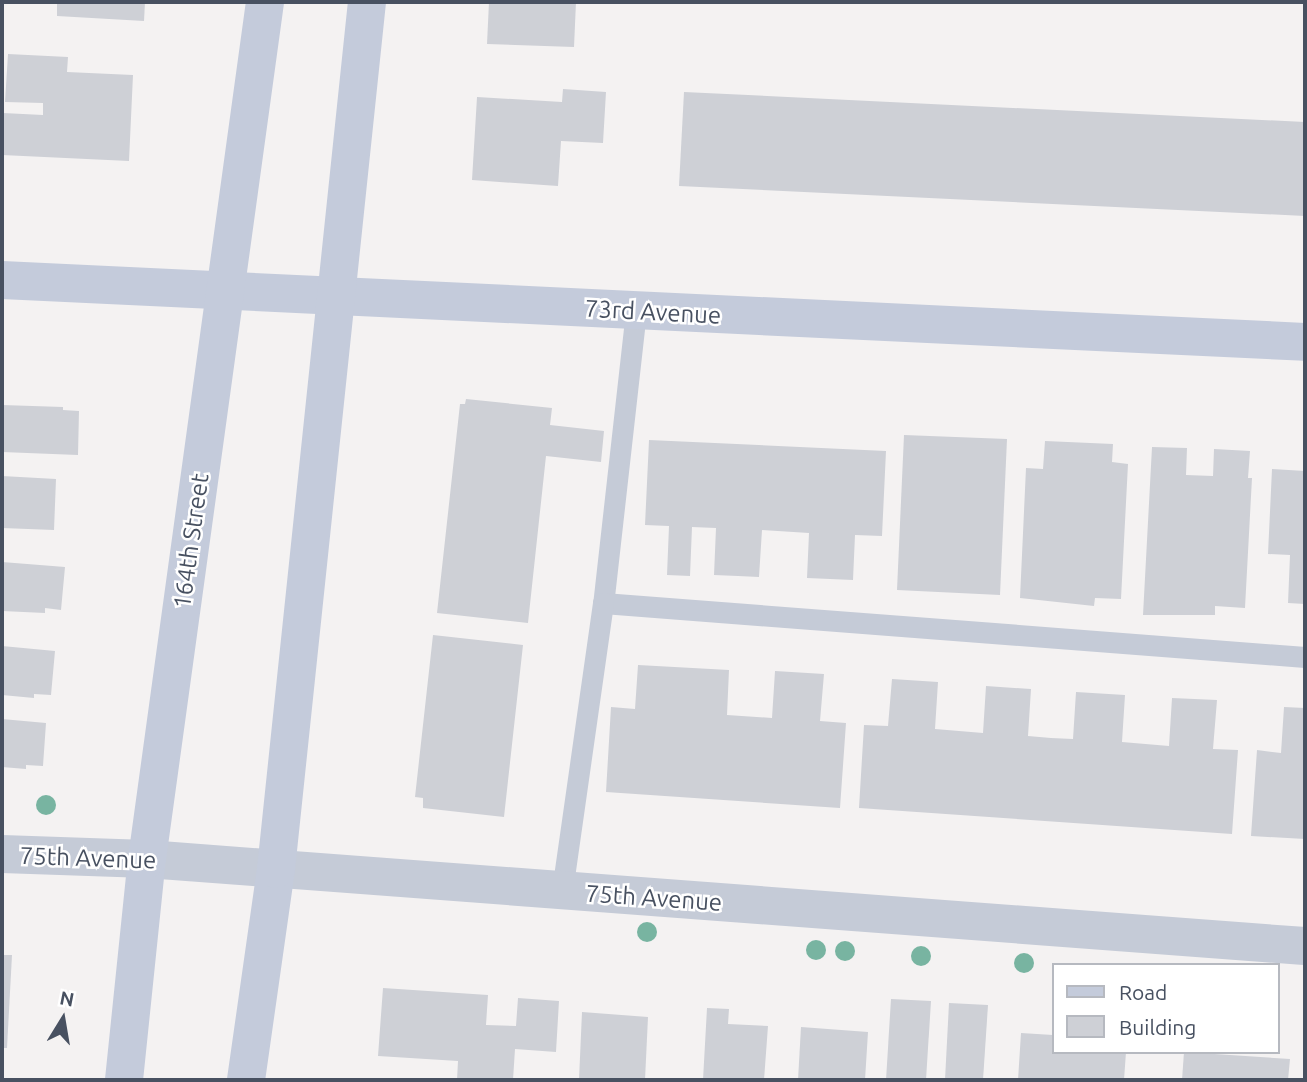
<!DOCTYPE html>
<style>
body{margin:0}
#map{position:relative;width:1307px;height:1082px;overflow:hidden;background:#f4f2f2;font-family:Ubuntu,sans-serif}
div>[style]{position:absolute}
.building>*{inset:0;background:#ced0d6}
.lane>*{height:21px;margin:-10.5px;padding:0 10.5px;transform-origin:10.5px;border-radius:10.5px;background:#c5cbd7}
.street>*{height:38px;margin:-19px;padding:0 19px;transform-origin:19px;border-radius:19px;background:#c5cbd7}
.secondary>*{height:38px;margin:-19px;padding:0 19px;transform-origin:19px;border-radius:19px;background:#c4cbdb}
.trees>*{width:20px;height:20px;margin:-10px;border-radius:50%;background:#78b4a1}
span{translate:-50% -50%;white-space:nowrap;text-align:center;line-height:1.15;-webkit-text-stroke:5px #fff;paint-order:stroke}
.street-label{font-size:24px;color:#485161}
.frame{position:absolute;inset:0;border:4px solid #485161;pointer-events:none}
.legend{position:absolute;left:1052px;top:963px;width:228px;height:91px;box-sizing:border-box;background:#fff;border:2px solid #b6b9c0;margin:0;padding:9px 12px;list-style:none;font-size:21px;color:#485161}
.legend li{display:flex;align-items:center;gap:14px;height:35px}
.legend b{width:35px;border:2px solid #b6b9c0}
.north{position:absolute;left:28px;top:984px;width:70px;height:70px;-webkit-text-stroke:5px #fff;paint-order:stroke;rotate:11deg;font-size:19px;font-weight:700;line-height:28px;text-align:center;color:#485161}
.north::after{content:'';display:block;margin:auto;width:24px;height:32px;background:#485161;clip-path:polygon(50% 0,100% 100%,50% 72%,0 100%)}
</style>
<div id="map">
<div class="building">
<i style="clip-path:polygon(57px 2px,145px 2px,144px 21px,57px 16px)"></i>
<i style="clip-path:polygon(489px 2px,576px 2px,574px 47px,487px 44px)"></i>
<i style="clip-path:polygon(8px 54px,68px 57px,67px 72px,133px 75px,129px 161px,2px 155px,3px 113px,43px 115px,43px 103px,5px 102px)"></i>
<i style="clip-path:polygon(563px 89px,606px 92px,603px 143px,561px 141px,558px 186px,472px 180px,477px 97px,562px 102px)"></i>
<i style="clip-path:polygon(684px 92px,1305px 122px,1305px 216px,679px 186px)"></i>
<i style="clip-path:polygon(466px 399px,552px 408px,550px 425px,604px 431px,601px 462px,546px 456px,528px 623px,437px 613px,460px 404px,465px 404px)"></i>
<i style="clip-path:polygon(2px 405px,63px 407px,63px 410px,79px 411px,78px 455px,2px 452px)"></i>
<i style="clip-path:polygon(904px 435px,1007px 439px,1000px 595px,897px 590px)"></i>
<i style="clip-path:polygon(649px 440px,886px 451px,882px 536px,855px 535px,853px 580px,807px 578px,809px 533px,762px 530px,759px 577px,738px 576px,714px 575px,716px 528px,692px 527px,690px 576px,667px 575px,669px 526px,645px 525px)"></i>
<i style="clip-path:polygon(1045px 441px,1113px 444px,1112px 462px,1128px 464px,1121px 599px,1095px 598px,1094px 606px,1020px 598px,1026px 468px,1043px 469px)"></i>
<i style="clip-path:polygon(1152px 447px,1187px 448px,1186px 475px,1213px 476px,1214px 449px,1250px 451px,1248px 478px,1252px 478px,1245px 608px,1215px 606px,1215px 615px,1143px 615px)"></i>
<i style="clip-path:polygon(1272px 469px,1305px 471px,1305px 604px,1288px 603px,1290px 555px,1268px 554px)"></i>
<i style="clip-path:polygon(2px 476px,56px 479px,54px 530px,2px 528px)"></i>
<i style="clip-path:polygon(2px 562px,65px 567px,61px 610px,45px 608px,45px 613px,2px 611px)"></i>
<i style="clip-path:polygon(433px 635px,523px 645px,504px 817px,423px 808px,423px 798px,415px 797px)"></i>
<i style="clip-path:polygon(2px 646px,55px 651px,51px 695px,34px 694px,34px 698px,2px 695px)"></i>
<i style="clip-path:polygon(638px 665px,729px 670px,727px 715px,772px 718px,775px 671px,824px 674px,820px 721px,846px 723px,840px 808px,606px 792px,611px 707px,635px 709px)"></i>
<i style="clip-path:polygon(892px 679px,938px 682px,935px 729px,983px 733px,986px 686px,1031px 689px,1028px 736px,1051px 738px,1073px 739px,1076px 692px,1125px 695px,1122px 742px,1169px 746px,1172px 698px,1217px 700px,1213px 749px,1238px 750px,1232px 834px,859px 808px,864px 725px,888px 726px)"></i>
<i style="clip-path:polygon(1284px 707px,1305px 708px,1305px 839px,1251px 836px,1257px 750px,1281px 753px)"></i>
<i style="clip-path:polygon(2px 719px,46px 723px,43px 766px,26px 765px,26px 769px,2px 767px)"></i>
<i style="clip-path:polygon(2px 955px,12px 955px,7px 1048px,2px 1048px)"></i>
<i style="clip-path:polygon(383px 988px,488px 995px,486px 1025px,516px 1026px,518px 998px,559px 1001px,556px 1052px,515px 1049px,513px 1080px,457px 1080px,458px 1061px,378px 1056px)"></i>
<i style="clip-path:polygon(891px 999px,931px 1001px,926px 1080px,886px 1080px)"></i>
<i style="clip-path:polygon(949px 1003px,988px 1005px,983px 1080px,945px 1080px)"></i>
<i style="clip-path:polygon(707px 1008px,729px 1009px,728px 1024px,768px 1026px,764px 1080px,703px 1080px)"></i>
<i style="clip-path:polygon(582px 1012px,648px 1017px,645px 1080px,579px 1080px)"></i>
<i style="clip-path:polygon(801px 1027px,868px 1032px,865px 1080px,798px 1080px)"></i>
<i style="clip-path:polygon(1021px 1033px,1053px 1035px,1053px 1052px,1126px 1052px,1124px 1080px,1018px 1080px)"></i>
<i style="clip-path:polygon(1184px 1052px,1290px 1059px,1288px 1080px,1182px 1080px)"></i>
</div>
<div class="lane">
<i style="left:636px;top:311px;width:294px;rotate:96.4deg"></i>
<i style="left:603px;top:603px;width:704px;rotate:4.4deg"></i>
<i style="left:562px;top:891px;width:291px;rotate:-81.9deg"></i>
</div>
<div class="street">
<i style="left:2px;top:854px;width:145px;rotate:2deg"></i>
<i style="left:147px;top:859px;width:1161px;rotate:4.3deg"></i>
</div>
<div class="secondary">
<i style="left:2px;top:280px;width:1304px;rotate:2.72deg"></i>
<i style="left:124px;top:1080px;width:222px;rotate:-84.1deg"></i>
<i style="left:147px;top:859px;width:865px;rotate:-82.16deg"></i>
<i style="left:246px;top:1080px;width:213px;rotate:-81.9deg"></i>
<i style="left:276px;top:869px;width:872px;rotate:-84.01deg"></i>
</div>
<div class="trees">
<i style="left:46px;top:805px"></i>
<i style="left:647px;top:932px"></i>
<i style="left:816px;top:950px"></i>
<i style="left:845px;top:951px"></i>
<i style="left:921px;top:956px"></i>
<i style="left:1024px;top:963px"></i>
</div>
<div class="street-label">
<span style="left:653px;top:312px;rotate:3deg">73rd Avenue</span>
<span style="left:191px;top:541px;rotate:-82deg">164th Street</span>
<span style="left:88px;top:858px;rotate:2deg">75th Avenue</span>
<span style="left:654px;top:898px;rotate:4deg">75th Avenue</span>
</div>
<div class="frame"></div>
<ul class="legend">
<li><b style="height:9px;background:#c4cbdb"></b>Road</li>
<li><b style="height:19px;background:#ced0d6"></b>Building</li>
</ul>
<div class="north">N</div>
</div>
